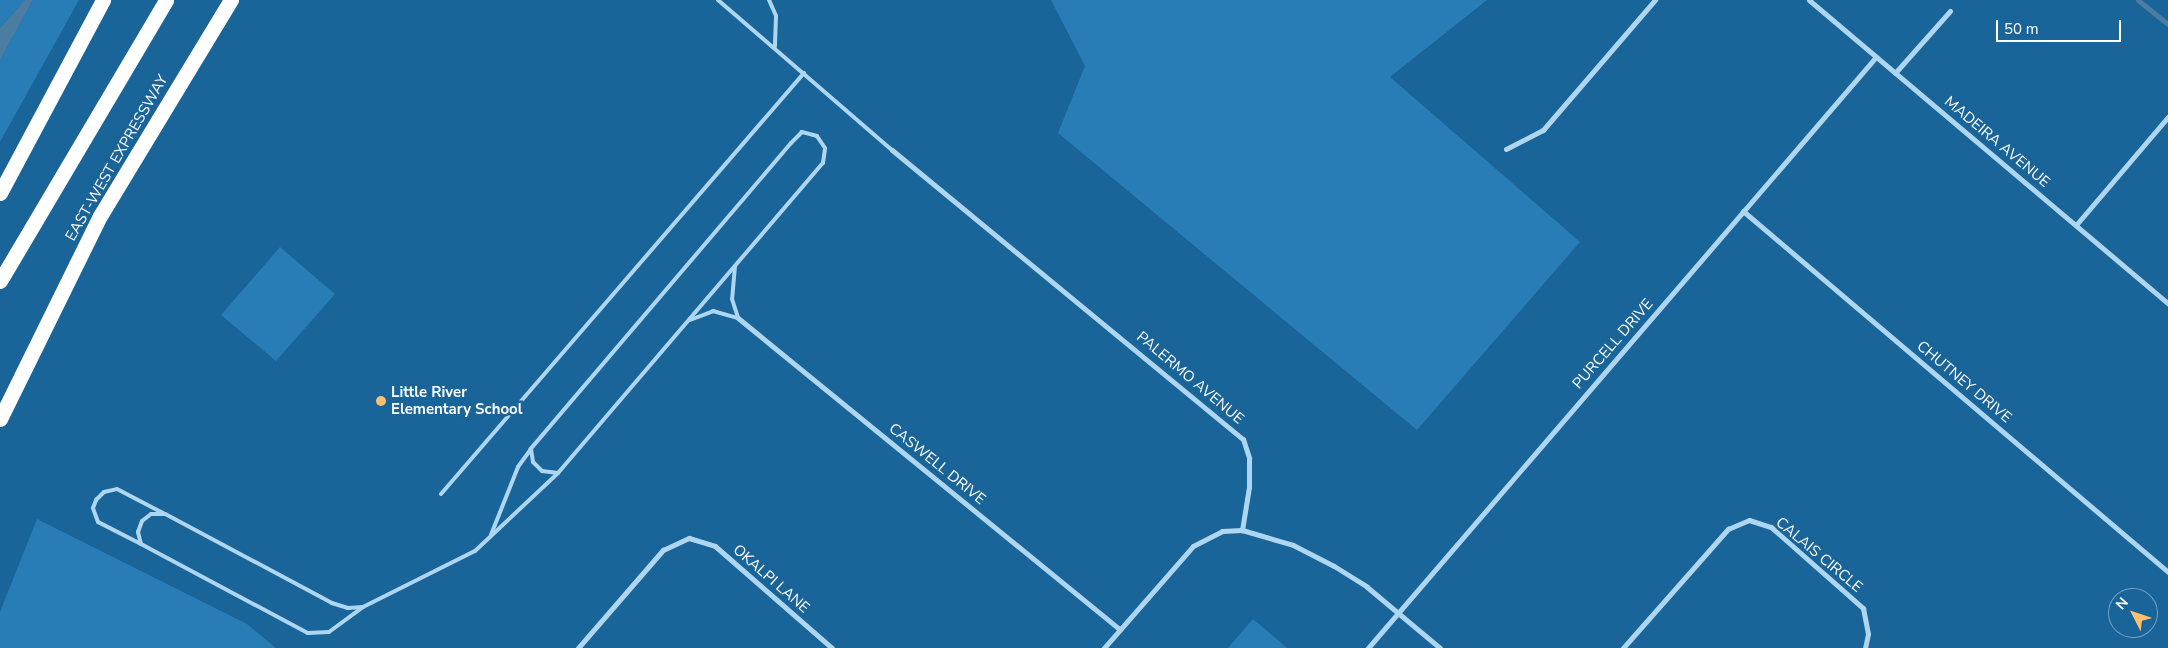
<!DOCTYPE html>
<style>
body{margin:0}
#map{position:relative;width:2168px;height:648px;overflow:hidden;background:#196499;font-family:"Nunito Sans",sans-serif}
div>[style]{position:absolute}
.green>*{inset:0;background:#297db6}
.water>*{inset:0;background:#4b7da3}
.stream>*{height:5px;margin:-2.5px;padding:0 2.5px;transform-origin:2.5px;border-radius:2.5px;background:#4b7da3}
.lane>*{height:4px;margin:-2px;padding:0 2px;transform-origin:2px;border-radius:2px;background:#aed6f1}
.street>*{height:5px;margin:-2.5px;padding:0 2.5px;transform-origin:2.5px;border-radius:2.5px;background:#aed6f1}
.highway>*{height:15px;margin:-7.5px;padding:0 7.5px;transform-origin:7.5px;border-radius:7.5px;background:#fff}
.dots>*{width:14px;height:14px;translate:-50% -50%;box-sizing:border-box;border:2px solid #196499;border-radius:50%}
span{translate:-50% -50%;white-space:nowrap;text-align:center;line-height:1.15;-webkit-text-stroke:5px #196499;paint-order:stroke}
.street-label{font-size:15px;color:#fff}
.poi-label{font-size:15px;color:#fff;font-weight:700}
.left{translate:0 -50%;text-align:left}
.north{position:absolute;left:2108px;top:588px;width:50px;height:50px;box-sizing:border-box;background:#196499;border:1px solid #75a2c2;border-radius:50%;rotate:311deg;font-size:14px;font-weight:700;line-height:20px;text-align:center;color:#fff}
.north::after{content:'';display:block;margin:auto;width:18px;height:22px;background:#ffc06e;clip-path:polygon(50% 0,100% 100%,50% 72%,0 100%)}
.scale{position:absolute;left:1996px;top:20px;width:125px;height:22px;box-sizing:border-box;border:2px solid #fff;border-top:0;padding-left:6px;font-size:15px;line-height:18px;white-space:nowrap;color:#fff;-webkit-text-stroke:4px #196499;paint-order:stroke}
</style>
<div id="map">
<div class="green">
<i style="clip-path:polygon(0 0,25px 0,0 28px)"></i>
<i style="clip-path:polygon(33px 0,79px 0,0 142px,0 60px)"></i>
<i style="clip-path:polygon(1051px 0,1487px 0,1390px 77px,1580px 242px,1417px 430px,1058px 133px,1085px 66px)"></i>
<i style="clip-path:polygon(280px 247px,335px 294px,276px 361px,221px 315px)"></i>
<i style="clip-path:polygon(37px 519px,247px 624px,276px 648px,0 648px,0 612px)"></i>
<i style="clip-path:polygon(1253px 619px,1287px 648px,1228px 648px)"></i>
</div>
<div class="water">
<i style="clip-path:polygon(25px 0,33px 0,0 60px,0 28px)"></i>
</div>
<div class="stream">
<i style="left:2138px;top:0;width:38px;rotate:39deg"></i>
</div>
<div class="lane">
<i style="left:718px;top:0;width:230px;rotate:40.8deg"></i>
<i style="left:769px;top:0;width:17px;rotate:66deg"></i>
<i style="left:776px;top:16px;width:31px;rotate:92deg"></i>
<i style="left:735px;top:266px;width:33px;rotate:95deg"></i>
<i style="left:732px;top:299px;width:20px;rotate:72deg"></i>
<i style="left:690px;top:320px;width:25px;rotate:-21deg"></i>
<i style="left:713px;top:311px;width:26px;rotate:16deg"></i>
<i style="left:531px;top:449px;width:13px;rotate:81deg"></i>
<i style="left:533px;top:462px;width:13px;rotate:45deg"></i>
<i style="left:542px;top:471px;width:16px;rotate:7deg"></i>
<i style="left:441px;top:494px;width:556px;rotate:-49.23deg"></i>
<i style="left:141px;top:544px;width:48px;rotate:-152.9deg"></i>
<i style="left:98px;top:522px;width:15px;rotate:-110deg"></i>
<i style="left:93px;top:508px;width:9px;rotate:-69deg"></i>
<i style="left:96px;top:500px;width:11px;rotate:-45deg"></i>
<i style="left:104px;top:492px;width:13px;rotate:-13deg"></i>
<i style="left:117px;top:489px;width:52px;rotate:27.6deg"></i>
<i style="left:363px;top:607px;width:15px;rotate:176deg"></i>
<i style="left:348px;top:608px;width:17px;rotate:-163deg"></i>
<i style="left:332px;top:603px;width:189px;rotate:-151.9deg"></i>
<i style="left:165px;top:514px;width:14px;rotate:180deg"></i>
<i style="left:151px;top:514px;width:11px;rotate:142deg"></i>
<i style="left:142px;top:521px;width:12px;rotate:110deg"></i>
<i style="left:138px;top:532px;width:12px;rotate:76deg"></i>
<i style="left:141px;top:544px;width:189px;rotate:28.1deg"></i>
<i style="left:308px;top:633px;width:21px;rotate:-3deg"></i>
<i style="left:329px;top:632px;width:42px;rotate:-36.3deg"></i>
<i style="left:363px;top:607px;width:125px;rotate:-26.6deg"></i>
<i style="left:475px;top:551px;width:114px;rotate:-43.2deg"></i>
<i style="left:558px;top:473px;width:408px;rotate:-49.5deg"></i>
<i style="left:823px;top:163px;width:15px;rotate:-82deg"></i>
<i style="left:825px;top:148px;width:14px;rotate:-124deg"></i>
<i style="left:817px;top:136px;width:16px;rotate:-165deg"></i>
<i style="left:802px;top:132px;width:16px;rotate:135deg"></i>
<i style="left:791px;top:143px;width:402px;rotate:130.4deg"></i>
<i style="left:531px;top:449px;width:22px;rotate:126deg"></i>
<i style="left:518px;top:467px;width:73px;rotate:111.7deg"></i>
</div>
<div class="street">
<i style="left:1809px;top:0;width:470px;rotate:40.2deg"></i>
<i style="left:1895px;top:73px;width:83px;rotate:-48.4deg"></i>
<i style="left:1506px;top:149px;width:42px;rotate:-27.2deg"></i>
<i style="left:1543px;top:130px;width:172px;rotate:-49.3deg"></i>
<i style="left:892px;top:150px;width:455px;rotate:39.5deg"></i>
<i style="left:1243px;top:439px;width:20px;rotate:72deg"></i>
<i style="left:1249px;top:458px;width:29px;rotate:90deg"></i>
<i style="left:1249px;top:487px;width:44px;rotate:99.2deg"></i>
<i style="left:1743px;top:211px;width:558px;rotate:40.34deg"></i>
<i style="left:2076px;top:225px;width:142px;rotate:-49.6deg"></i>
<i style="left:738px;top:318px;width:493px;rotate:39.2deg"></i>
<i style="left:578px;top:648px;width:130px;rotate:-49.1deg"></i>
<i style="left:663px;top:550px;width:29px;rotate:-25deg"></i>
<i style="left:689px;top:538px;width:27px;rotate:17deg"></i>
<i style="left:715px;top:546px;width:155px;rotate:41.1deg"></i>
<i style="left:1104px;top:648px;width:135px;rotate:-48.9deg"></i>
<i style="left:1193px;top:546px;width:33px;rotate:-27deg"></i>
<i style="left:1222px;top:531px;width:20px;rotate:-3deg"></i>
<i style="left:1242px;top:530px;width:53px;rotate:16.4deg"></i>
<i style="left:1293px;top:545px;width:46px;rotate:27.1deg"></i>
<i style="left:1334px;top:566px;width:39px;rotate:32deg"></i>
<i style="left:1367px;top:587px;width:95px;rotate:39.9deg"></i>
<i style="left:1368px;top:648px;width:779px;rotate:-49.32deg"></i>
<i style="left:1623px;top:648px;width:159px;rotate:-48.6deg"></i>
<i style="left:1728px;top:529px;width:23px;rotate:-23deg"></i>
<i style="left:1749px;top:520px;width:23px;rotate:18deg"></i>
<i style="left:1771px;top:527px;width:123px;rotate:41.4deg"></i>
<i style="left:1863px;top:608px;width:26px;rotate:79deg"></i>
<i style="left:1868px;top:634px;width:14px;rotate:102deg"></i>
</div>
<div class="highway">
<i style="left:0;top:193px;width:219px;rotate:-61.9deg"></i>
<i style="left:0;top:281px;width:326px;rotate:-59.4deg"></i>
<i style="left:0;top:419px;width:226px;rotate:-63.8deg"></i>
<i style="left:100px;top:216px;width:253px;rotate:-58.8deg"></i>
</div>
<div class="dots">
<i style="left:381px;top:401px;background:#ffc06e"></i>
</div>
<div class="street-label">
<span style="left:1997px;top:142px;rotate:40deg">MADEIRA AVENUE</span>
<span style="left:117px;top:158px;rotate:-60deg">EAST-WEST EXPRESSWAY</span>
<span style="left:1613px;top:344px;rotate:-49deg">PURCELL DRIVE</span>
<span style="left:1190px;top:378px;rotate:40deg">PALERMO AVENUE</span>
<span style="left:1964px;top:382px;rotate:40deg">CHUTNEY DRIVE</span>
<span style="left:937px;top:464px;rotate:39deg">CASWELL DRIVE</span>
<span style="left:1819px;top:555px;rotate:40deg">CALAIS CIRCLE</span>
<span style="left:771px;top:579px;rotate:41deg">OKALPI LANE</span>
</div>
<div class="poi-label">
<span class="left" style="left:391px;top:401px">Little River<br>Elementary School</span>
</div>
<div class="north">N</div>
<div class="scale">50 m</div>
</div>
